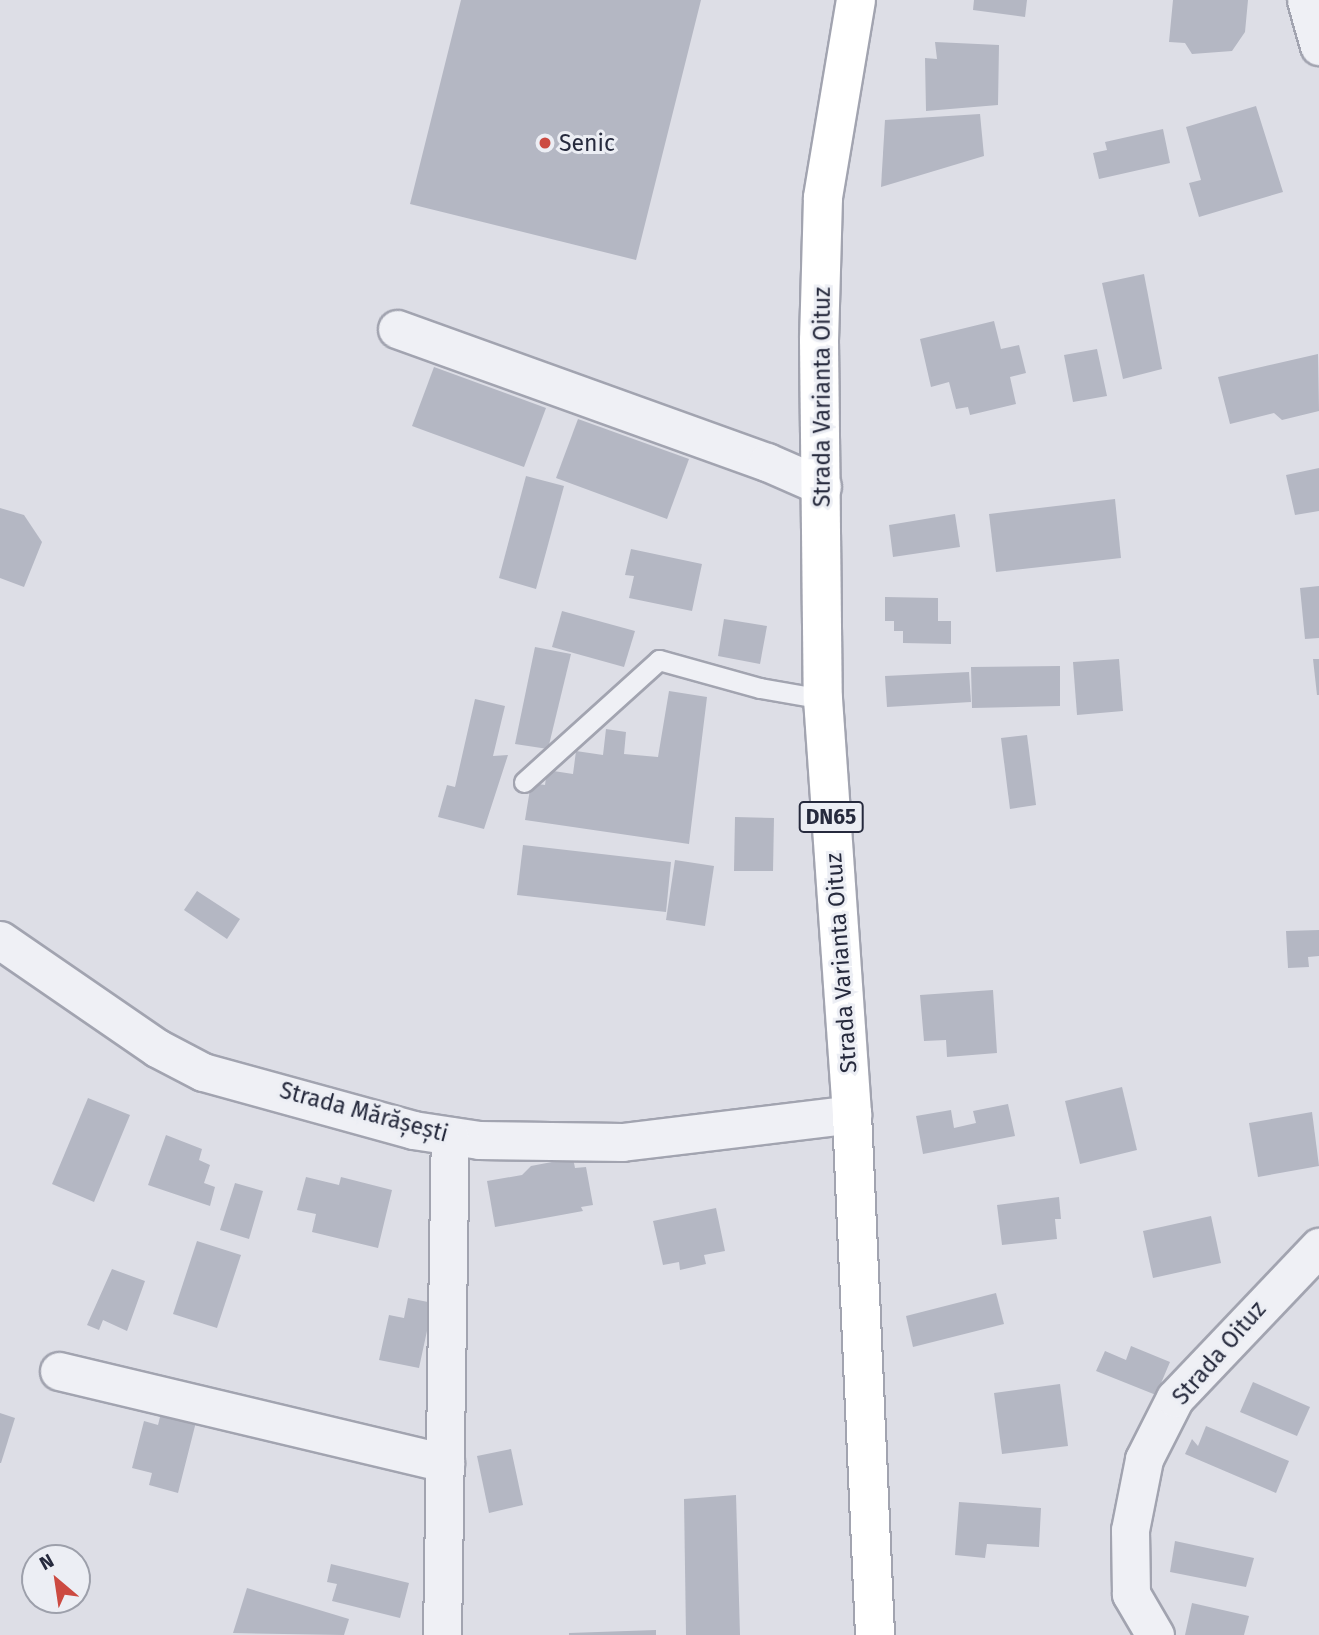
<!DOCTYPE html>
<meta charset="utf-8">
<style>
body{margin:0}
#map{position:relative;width:1319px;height:1635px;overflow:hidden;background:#dddee6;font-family:"Fira Sans",sans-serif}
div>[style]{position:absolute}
.building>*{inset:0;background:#b4b7c3}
.roads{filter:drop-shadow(2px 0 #a2a4b0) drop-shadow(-2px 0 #a2a4b0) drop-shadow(0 2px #a2a4b0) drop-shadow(0 -2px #a2a4b0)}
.lane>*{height:19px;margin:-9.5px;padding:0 9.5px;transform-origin:9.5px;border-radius:9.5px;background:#eff0f5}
.street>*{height:37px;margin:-18.5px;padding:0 18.5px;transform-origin:18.5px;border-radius:18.5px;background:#eff0f5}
.primary>*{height:38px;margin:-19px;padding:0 19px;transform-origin:19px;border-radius:19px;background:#fff}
.dots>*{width:19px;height:19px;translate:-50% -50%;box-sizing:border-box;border:4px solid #eceef4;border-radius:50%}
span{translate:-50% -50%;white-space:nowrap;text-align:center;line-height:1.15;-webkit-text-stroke:6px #eceef4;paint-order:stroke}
.shield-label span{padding:2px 5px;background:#eceef4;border:2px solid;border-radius:5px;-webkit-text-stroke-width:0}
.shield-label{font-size:21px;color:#262a3d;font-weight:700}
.poi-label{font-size:23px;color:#262a3d}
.left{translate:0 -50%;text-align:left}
.street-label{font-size:23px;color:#262a3d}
.north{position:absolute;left:21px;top:1544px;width:70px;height:70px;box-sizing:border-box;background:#eceef4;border:2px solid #9da0ab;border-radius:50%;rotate:331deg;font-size:19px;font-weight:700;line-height:28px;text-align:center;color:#262a3d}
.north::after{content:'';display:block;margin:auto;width:24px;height:32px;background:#cc4a41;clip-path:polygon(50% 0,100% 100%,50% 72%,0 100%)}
</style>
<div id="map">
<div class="building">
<i style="clip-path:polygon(461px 0,701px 0,636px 260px,410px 204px)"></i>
<i style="clip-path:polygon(974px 0,1027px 0,1025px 17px,973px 10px)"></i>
<i style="clip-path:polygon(1173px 0,1248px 0,1245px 32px,1232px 51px,1192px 54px,1185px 43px,1169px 42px)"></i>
<i style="clip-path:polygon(935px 42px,999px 45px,998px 105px,926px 111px,925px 58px,937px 59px)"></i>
<i style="clip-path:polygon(1256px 106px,1283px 192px,1199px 217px,1189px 183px,1201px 180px,1186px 127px)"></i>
<i style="clip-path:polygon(980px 114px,984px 156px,881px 187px,885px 120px)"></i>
<i style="clip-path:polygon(1163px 129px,1170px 163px,1099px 179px,1093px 153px,1107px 150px,1105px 142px)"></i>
<i style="clip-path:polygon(1144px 274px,1162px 369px,1123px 379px,1102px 283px)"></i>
<i style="clip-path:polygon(994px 321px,1001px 349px,1019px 345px,1026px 373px,1010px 377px,1016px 404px,970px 415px,968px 407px,956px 409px,949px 382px,931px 387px,920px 339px)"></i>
<i style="clip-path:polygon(1097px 349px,1107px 396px,1073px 402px,1064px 355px)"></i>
<i style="clip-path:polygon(1318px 354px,1319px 411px,1282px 420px,1274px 413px,1230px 424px,1218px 377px)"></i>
<i style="clip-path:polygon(434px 367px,546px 408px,524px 467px,412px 426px)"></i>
<i style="clip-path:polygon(578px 419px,689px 459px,667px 519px,556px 478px)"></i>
<i style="clip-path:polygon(1319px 468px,1319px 511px,1295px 515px,1286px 475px)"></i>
<i style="clip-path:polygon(526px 476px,564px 486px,536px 589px,499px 578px)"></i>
<i style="clip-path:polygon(1115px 499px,1121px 558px,996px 572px,989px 514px)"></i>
<i style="clip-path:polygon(0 508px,24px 515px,42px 542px,24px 587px,0 578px)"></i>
<i style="clip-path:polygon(955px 514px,960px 547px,893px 557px,889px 525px)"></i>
<i style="clip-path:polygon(631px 549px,702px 564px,692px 611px,629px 598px,634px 576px,625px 575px)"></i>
<i style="clip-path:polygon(1319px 586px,1319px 638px,1305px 639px,1300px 588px)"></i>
<i style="clip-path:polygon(885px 597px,938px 598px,938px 621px,951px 621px,951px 644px,903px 643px,903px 631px,894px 631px,894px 621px,885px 621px)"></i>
<i style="clip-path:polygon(562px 611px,635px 631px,624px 667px,552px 647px)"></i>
<i style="clip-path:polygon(724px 619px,767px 626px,760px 664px,718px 656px)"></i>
<i style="clip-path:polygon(535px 647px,571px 654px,548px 749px,515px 744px)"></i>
<i style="clip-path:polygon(1119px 659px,1123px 711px,1077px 715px,1073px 662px)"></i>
<i style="clip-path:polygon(1313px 659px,1319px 659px,1319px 695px,1317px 695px)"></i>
<i style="clip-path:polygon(1060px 666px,1060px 706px,972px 708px,971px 667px)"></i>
<i style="clip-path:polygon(969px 672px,971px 702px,887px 707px,885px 676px)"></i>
<i style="clip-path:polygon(669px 691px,707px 697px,689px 844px,525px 820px,531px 783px,545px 785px,547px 770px,573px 774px,576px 751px,603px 755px,606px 729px,626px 732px,624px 754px,658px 757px)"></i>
<i style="clip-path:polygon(475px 699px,505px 706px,493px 756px,508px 755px,484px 829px,438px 817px,447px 785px,455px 787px)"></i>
<i style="clip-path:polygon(1027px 735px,1036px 805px,1010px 809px,1001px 738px)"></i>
<i style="clip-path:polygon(735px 817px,774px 818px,773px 871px,734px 871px)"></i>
<i style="clip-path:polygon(523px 845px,671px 862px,666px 912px,517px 895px)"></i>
<i style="clip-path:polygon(675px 860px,714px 866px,705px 926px,666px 920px)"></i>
<i style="clip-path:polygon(197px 891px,240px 919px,227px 939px,184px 910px)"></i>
<i style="clip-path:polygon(1319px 930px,1319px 956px,1308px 957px,1309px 967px,1288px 968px,1286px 931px)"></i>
<i style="clip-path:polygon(993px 990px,997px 1053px,947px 1057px,946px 1040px,924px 1041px,920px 995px)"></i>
<i style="clip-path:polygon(1122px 1087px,1137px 1150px,1080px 1164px,1065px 1101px)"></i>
<i style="clip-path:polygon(88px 1098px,130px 1115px,94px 1202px,52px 1184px)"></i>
<i style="clip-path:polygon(1008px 1104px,1015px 1136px,923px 1154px,916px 1116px,951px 1110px,954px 1128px,976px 1123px,973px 1111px)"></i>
<i style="clip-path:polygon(1312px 1112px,1319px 1166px,1258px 1177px,1249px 1123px)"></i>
<i style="clip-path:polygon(166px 1135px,202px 1149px,199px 1160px,210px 1165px,204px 1183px,215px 1187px,210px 1206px,148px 1185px)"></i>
<i style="clip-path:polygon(573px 1158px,575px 1168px,586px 1167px,593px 1205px,581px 1207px,583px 1211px,495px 1227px,487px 1181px,522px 1175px,531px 1166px)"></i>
<i style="clip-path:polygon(306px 1177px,339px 1185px,341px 1177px,392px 1190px,378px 1248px,312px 1232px,316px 1214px,297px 1210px)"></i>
<i style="clip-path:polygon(235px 1183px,263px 1191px,249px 1239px,220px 1230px)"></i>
<i style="clip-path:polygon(1059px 1197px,1061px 1219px,1055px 1219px,1057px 1239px,1002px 1245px,997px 1205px)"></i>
<i style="clip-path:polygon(716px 1208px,725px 1251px,704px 1255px,706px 1264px,680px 1270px,679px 1262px,663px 1265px,653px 1221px)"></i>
<i style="clip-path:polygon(1211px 1216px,1221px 1263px,1153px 1278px,1143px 1231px)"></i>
<i style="clip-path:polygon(197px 1241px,241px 1255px,217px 1328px,173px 1314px)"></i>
<i style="clip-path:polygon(112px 1269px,145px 1281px,127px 1331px,103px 1320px,99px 1330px,87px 1325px)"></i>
<i style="clip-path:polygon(996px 1293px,1004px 1324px,913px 1347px,906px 1316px)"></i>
<i style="clip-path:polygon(408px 1298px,433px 1303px,419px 1368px,379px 1360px,389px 1315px,404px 1318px)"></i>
<i style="clip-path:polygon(1131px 1346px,1170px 1362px,1156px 1395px,1096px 1371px,1105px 1351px,1126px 1360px)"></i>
<i style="clip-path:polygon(1253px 1382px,1310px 1407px,1297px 1436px,1240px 1412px)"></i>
<i style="clip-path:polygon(1060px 1384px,1068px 1446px,1002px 1454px,994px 1393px)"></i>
<i style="clip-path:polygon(0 1413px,15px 1418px,1px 1463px,0 1463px)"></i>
<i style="clip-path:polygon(161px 1413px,196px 1422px,178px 1493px,149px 1485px,152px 1473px,132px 1468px,144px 1421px,158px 1425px)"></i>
<i style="clip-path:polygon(1206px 1426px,1289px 1461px,1276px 1493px,1185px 1454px,1192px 1439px,1198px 1446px)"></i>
<i style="clip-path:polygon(511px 1449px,523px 1505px,489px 1513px,477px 1456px)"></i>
<i style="clip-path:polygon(736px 1495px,740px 1635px,686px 1635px,684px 1499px)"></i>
<i style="clip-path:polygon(959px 1502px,1041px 1508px,1039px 1547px,987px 1544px,985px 1558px,955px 1555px)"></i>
<i style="clip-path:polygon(1175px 1541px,1254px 1558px,1246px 1587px,1170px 1572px)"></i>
<i style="clip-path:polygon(331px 1564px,409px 1583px,400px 1618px,332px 1601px,337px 1584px,327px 1582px)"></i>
<i style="clip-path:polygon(247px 1588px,349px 1619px,344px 1635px,233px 1633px)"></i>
<i style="clip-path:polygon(1192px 1603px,1249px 1616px,1244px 1635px,1185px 1635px)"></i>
<i style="clip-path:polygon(656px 1630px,656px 1635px,569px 1635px,569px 1633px)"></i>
</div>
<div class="roads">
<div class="lane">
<i style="left:524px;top:782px;width:182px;rotate:-42.1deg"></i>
<i style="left:659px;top:660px;width:105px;rotate:15.5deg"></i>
<i style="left:760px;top:688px;width:64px;rotate:9.9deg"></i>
</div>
<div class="street">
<i style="left:1306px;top:0;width:48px;rotate:74.2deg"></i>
<i style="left:397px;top:329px;width:393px;rotate:19.8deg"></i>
<i style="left:767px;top:462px;width:60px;rotate:23.6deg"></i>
<i style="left:0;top:940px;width:191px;rotate:34.5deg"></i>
<i style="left:157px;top:1048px;width:52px;rotate:27.6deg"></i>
<i style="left:203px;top:1072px;width:218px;rotate:15.4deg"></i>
<i style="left:413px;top:1130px;width:67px;rotate:8.6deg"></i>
<i style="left:479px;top:1140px;width:143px;rotate:0.8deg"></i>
<i style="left:622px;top:1142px;width:232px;rotate:-6.9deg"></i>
<i style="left:59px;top:1371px;width:397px;rotate:13.4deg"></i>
<i style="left:442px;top:1635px;width:499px;rotate:-89.1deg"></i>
<i style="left:1155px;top:1635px;width:48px;rotate:-120.3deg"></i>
<i style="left:1131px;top:1594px;width:64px;rotate:-90.9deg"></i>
<i style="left:1130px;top:1530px;width:72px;rotate:-78.8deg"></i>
<i style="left:1144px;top:1459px;width:68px;rotate:-63.1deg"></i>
<i style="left:1175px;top:1398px;width:209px;rotate:-46.4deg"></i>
</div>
<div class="primary">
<i style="left:856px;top:0;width:201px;rotate:99.5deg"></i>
<i style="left:823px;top:198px;width:142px;rotate:91.6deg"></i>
<i style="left:819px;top:340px;width:359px;rotate:89.4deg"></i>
<i style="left:823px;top:699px;width:416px;rotate:86deg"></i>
<i style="left:852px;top:1114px;width:522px;rotate:87.47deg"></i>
</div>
</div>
<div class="dots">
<i style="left:545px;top:143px;background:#cc4a41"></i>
</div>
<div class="shield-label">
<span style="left:831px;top:817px">DN65</span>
</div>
<div class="poi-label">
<span class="left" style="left:559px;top:143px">Senic</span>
</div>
<div class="street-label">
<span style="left:822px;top:397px;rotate:-90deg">Strada Varianta Oituz</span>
<span style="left:841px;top:963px;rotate:-94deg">Strada Varianta Oituz</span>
<span style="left:364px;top:1112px;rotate:15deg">Strada Mărășești</span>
<span style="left:1219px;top:1353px;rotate:-49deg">Strada Oituz</span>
</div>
<div class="north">N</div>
</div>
